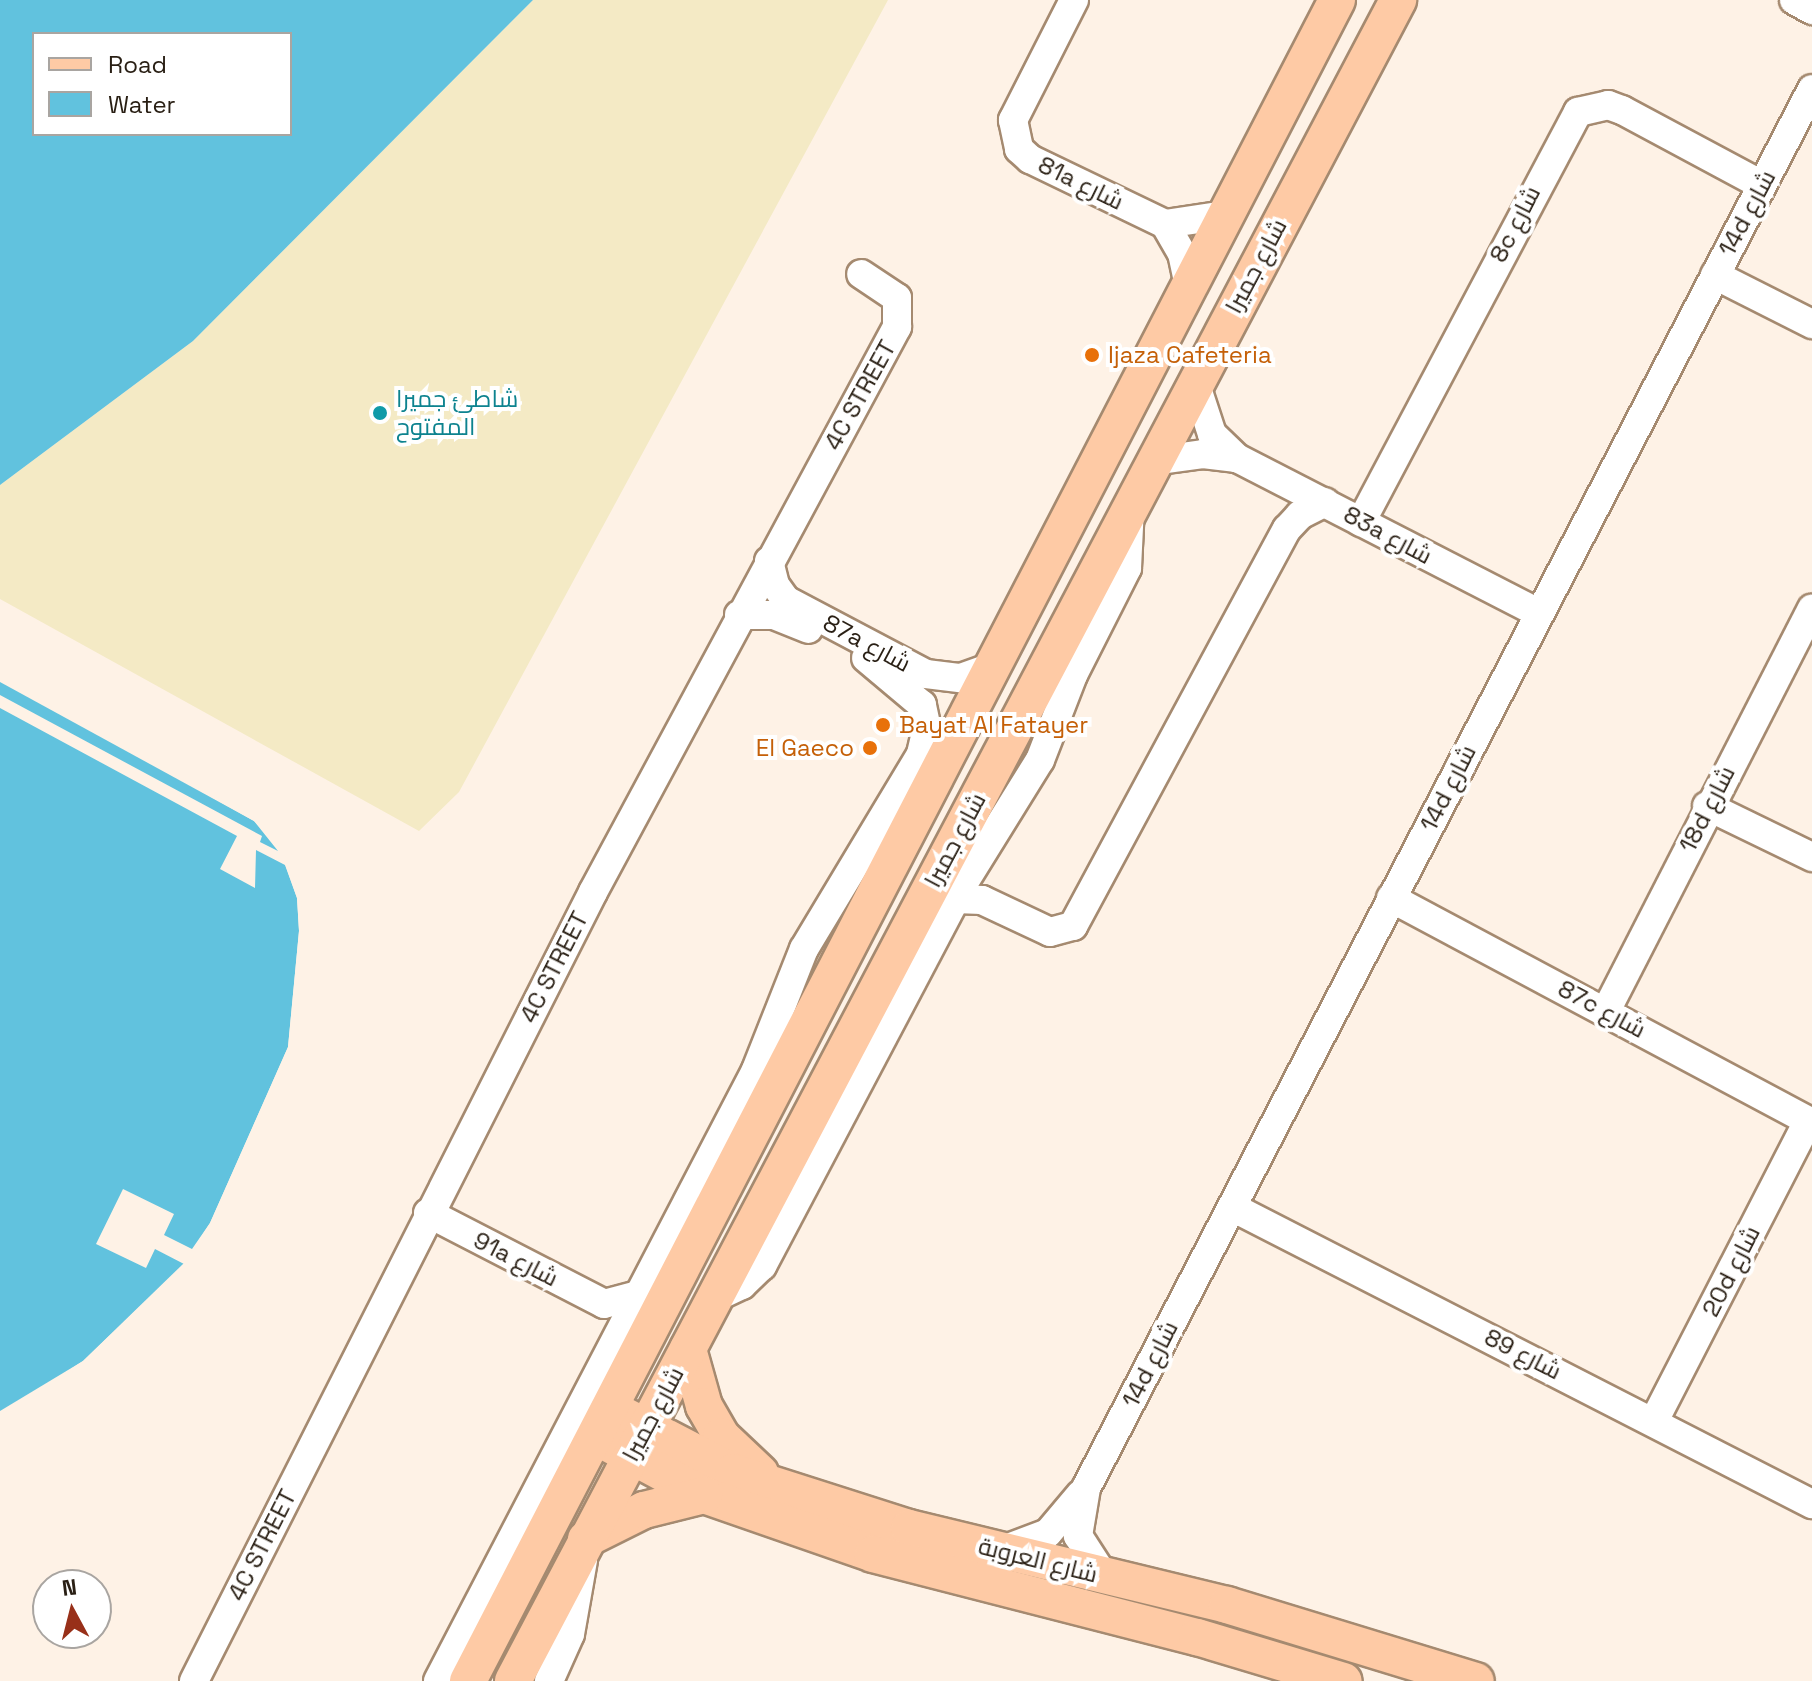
<!DOCTYPE html>
<meta charset="utf-8">
<style>
body{margin:0}
#map{position:relative;width:1812px;height:1681px;overflow:hidden;background:#fef2e6;font-family:"Space Grotesk",Cairo,sans-serif}
div>[style]{position:absolute}
.sand>*{inset:0;background:#f4eac5}
.water>*{inset:0;background:#61c2de}
.pier>*{inset:0;background:#fef2e6}
.roads{filter:drop-shadow(2px 0 #a58a70) drop-shadow(-2px 0 #a58a70) drop-shadow(0 2px #a58a70) drop-shadow(0 -2px #a58a70)}
.minor>*{height:28px;margin:-14px;padding:0 14px;transform-origin:14px;border-radius:14px;background:#fff}
.major>*{height:36px;margin:-18px;padding:0 18px;transform-origin:18px;border-radius:18px;background:#fecaa5}
.dots>*{width:22px;height:22px;translate:-50% -50%;box-sizing:border-box;border:4px solid #fff;border-radius:50%}
span{translate:-50% -50%;white-space:nowrap;text-align:center;line-height:1.15;-webkit-text-stroke:8px #fff;paint-order:stroke}
.street-label{font-size:24px;color:#291f14}
.food-label{font-size:24px;color:#c56008}
.left{translate:0 -50%;text-align:left}
.right{translate:-100% -50%;text-align:right}
.culture-label{font-size:24px;color:#0d838f}
.legend{position:absolute;left:32px;top:32px;width:260px;height:104px;box-sizing:border-box;background:#fff;border:2px solid #a9a5a1;margin:0;padding:10px 14px;list-style:none;font-size:24px;color:#291f14}
.legend li{display:flex;align-items:center;gap:16px;height:40px}
.legend b{width:40px;border:2px solid #a9a5a1}
.north{position:absolute;left:32px;top:1569px;width:80px;height:80px;box-sizing:border-box;background:#fff;border:2px solid #a9a5a1;border-radius:50%;rotate:353deg;font-size:22px;font-weight:700;line-height:32px;text-align:center;color:#291f14}
.north::after{content:'';display:block;margin:auto;width:28px;height:36px;background:#983019;clip-path:polygon(50% 0,100% 100%,50% 72%,0 100%)}
</style>
<div id="map">
<div class="sand">
<i style="clip-path:polygon(533px 0,888px 0,459px 792px,419px 831px,0 599px,0 485px,193px 341px)"></i>
</div>
<div class="water">
<i style="clip-path:polygon(evenodd,0 0,533px 0,193px 341px,0 485px,0 0,34px 34px,290px 34px,290px 134px,34px 134px,34px 34px)"></i>
<i style="clip-path:polygon(0 682px,254px 821px,272px 838px,285px 864px,297px 898px,299px 931px,288px 1047px,210px 1223px,184px 1263px,83px 1361px,0 1411px)"></i>
</div>
<div class="pier">
<i style="clip-path:polygon(0 678px,257px 818px,275px 835px,288px 863px,301px 897px,303px 930px,292px 1048px,213px 1225px,187px 1266px,86px 1364px,0 1415px,83px 1361px,184px 1264px,155px 1249px,146px 1268px,96px 1244px,123px 1189px,174px 1214px,164px 1235px,192px 1249px,210px 1223px,288px 1047px,299px 931px,297px 898px,285px 865px,256px 850px,255px 888px,220px 869px,237px 836px,0 708px,0 695px,262px 836px,260px 842px,278px 851px,254px 821px)"></i>
</div>
<div class="roads">
<div class="minor">
<i style="left:1074px;top:0;width:135px;rotate:116.9deg"></i>
<i style="left:1013px;top:120px;width:30px;rotate:78deg"></i>
<i style="left:1019px;top:149px;width:15px;rotate:42deg"></i>
<i style="left:1030px;top:159px;width:150px;rotate:25.7deg"></i>
<i style="left:1165px;top:224px;width:62px;rotate:-8.4deg"></i>
<i style="left:1794px;top:0;width:21px;rotate:29deg"></i>
<i style="left:1165px;top:224px;width:34px;rotate:60deg"></i>
<i style="left:1182px;top:253px;width:33px;rotate:78deg"></i>
<i style="left:1715px;top:275px;width:109px;rotate:26.8deg"></i>
<i style="left:1195px;top:382px;width:55px;rotate:71.9deg"></i>
<i style="left:1212px;top:434px;width:35px;rotate:44deg"></i>
<i style="left:1237px;top:458px;width:339px;rotate:27.2deg"></i>
<i style="left:1153px;top:461px;width:50px;rotate:-8deg"></i>
<i style="left:1203px;top:454px;width:34px;rotate:7deg"></i>
<i style="left:1361px;top:522px;width:464px;rotate:-62.1deg"></i>
<i style="left:1578px;top:112px;width:31px;rotate:-13deg"></i>
<i style="left:1608px;top:105px;width:15px;rotate:20deg"></i>
<i style="left:1622px;top:110px;width:159px;rotate:28.2deg"></i>
<i style="left:769px;top:561px;width:25px;rotate:76deg"></i>
<i style="left:775px;top:585px;width:19px;rotate:54deg"></i>
<i style="left:786px;top:600px;width:158px;rotate:27.9deg"></i>
<i style="left:926px;top:674px;width:35px;rotate:7deg"></i>
<i style="left:961px;top:678px;width:32px;rotate:-20deg"></i>
<i style="left:739px;top:615px;width:35px"></i>
<i style="left:774px;top:615px;width:37px;rotate:22deg"></i>
<i style="left:1707px;top:806px;width:117px;rotate:25.9deg"></i>
<i style="left:1391px;top:898px;width:477px;rotate:28.1deg"></i>
<i style="left:955px;top:899px;width:27px;rotate:2deg"></i>
<i style="left:982px;top:900px;width:75px;rotate:25.2deg"></i>
<i style="left:1050px;top:932px;width:24px;rotate:-15deg"></i>
<i style="left:1073px;top:926px;width:451px;rotate:-61.7deg"></i>
<i style="left:1287px;top:529px;width:19px;rotate:-47deg"></i>
<i style="left:1300px;top:515px;width:28px;rotate:-27deg"></i>
<i style="left:1606px;top:1011px;width:452px;rotate:-62.9deg"></i>
<i style="left:1232px;top:1207px;width:652px;rotate:27.12deg"></i>
<i style="left:428px;top:1213px;width:198px;rotate:27.3deg"></i>
<i style="left:604px;top:1304px;width:35px;rotate:-15deg"></i>
<i style="left:714px;top:1298px;width:31px;rotate:-25deg"></i>
<i style="left:742px;top:1285px;width:28px;rotate:-44deg"></i>
<i style="left:762px;top:1266px;width:432px;rotate:-62.2deg"></i>
<i style="left:963px;top:884px;width:146px;rotate:-58.2deg"></i>
<i style="left:1040px;top:760px;width:91px;rotate:-68.8deg"></i>
<i style="left:1073px;top:675px;width:120px;rotate:-63.2deg"></i>
<i style="left:1127px;top:568px;width:62px;rotate:-87.2deg"></i>
<i style="left:1654px;top:1421px;width:337px;rotate:-62.8deg"></i>
<i style="left:1000px;top:1551px;width:51px;rotate:-20.6deg"></i>
<i style="left:1048px;top:1533px;width:50px;rotate:-49.9deg"></i>
<i style="left:1104px;top:1576px;width:48px;rotate:-123deg"></i>
<i style="left:1078px;top:1536px;width:49px;rotate:-80.5deg"></i>
<i style="left:1086px;top:1488px;width:1576px;rotate:-62.57deg"></i>
<i style="left:194px;top:1681px;width:884px;rotate:-63.17deg"></i>
<i style="left:593px;top:892px;width:642px;rotate:-61.72deg"></i>
<i style="left:897px;top:327px;width:29px;rotate:-90deg"></i>
<i style="left:897px;top:298px;width:43px;rotate:-146.3deg"></i>
<i style="left:438px;top:1681px;width:689px;rotate:-62.5deg"></i>
<i style="left:756px;top:1070px;width:130px;rotate:-68.4deg"></i>
<i style="left:804px;top:949px;width:227px;rotate:-59deg"></i>
<i style="left:921px;top:754px;width:26px;rotate:-77deg"></i>
<i style="left:927px;top:729px;width:25px;rotate:-102deg"></i>
<i style="left:922px;top:705px;width:73px;rotate:-140deg"></i>
<i style="left:549px;top:1681px;width:51px;rotate:-65.9deg"></i>
<i style="left:570px;top:1634px;width:75px;rotate:-80deg"></i>
</div>
<div class="major">
<i style="left:688px;top:1349px;width:59px;rotate:74.3deg"></i>
<i style="left:704px;top:1406px;width:34px;rotate:60deg"></i>
<i style="left:721px;top:1436px;width:54px;rotate:43.5deg"></i>
<i style="left:625px;top:1416px;width:122px;rotate:27.4deg"></i>
<i style="left:733px;top:1472px;width:185px;rotate:17.7deg"></i>
<i style="left:909px;top:1528px;width:327px;rotate:13.6deg"></i>
<i style="left:1227px;top:1605px;width:260px;rotate:17deg"></i>
<i style="left:609px;top:1444px;width:108px;rotate:28.2deg"></i>
<i style="left:704px;top:1495px;width:179px;rotate:19.2deg"></i>
<i style="left:873px;top:1554px;width:334px;rotate:14.4deg"></i>
<i style="left:1197px;top:1637px;width:153px;rotate:16.7deg"></i>
<i style="left:586px;top:1539px;width:65px;rotate:-26.6deg"></i>
<i style="left:644px;top:1510px;width:62px;rotate:-14deg"></i>
<i style="left:468px;top:1681px;width:1892px;rotate:-62.66deg"></i>
<i style="left:513px;top:1681px;width:1900px;rotate:-62.23deg"></i>
</div>
</div>
<div class="dots">
<i style="left:1092px;top:355px;background:#e8710a"></i>
<i style="left:380px;top:413px;background:#0f9aa8"></i>
<i style="left:883px;top:725px;background:#e8710a"></i>
<i style="left:870px;top:748px;background:#e8710a"></i>
</div>
<div class="street-label">
<span style="left:1081px;top:183px;rotate:26deg">81a شارع</span>
<span style="left:1747px;top:213px;rotate:-62deg">14d شارع</span>
<span style="left:1515px;top:224px;rotate:-63deg">8c شارع</span>
<span style="left:1256px;top:266px;rotate:-62deg">شارع جميرا</span>
<span style="left:860px;top:395px;rotate:-61deg">4C STREET</span>
<span style="left:1388px;top:535px;rotate:28deg">83a شارع</span>
<span style="left:867px;top:643px;rotate:28deg">87a شارع</span>
<span style="left:1448px;top:788px;rotate:-63deg">14d شارع</span>
<span style="left:1707px;top:809px;rotate:-63deg">18d شارع</span>
<span style="left:955px;top:840px;rotate:-62deg">شارع جميرا</span>
<span style="left:554px;top:967px;rotate:-63deg">4C STREET</span>
<span style="left:1602px;top:1009px;rotate:28deg">87c شارع</span>
<span style="left:516px;top:1259px;rotate:27deg">91a شارع</span>
<span style="left:1731px;top:1271px;rotate:-63deg">20d شارع</span>
<span style="left:1523px;top:1354px;rotate:27deg">شارع 89</span>
<span style="left:1150px;top:1364px;rotate:-63deg">14d شارع</span>
<span style="left:653px;top:1414px;rotate:-62deg">شارع جميرا</span>
<span style="left:262px;top:1545px;rotate:-63deg">4C STREET</span>
<span style="left:1038px;top:1560px;rotate:14deg">شارع العروبة</span>
</div>
<div class="food-label">
<span class="left" style="left:1108px;top:355px">Ijaza Cafeteria</span>
<span class="left" style="left:899px;top:725px">Bayat Al Fatayer</span>
<span class="right" style="left:854px;top:748px">El Gaeco</span>
</div>
<div class="culture-label">
<span class="left" style="left:396px;top:413px">شاطئ جميرا<br>المفتوح</span>
</div>
<ul class="legend">
<li><b style="height:10px;background:#fecaa5"></b>Road</li>
<li><b style="height:22px;background:#61c2de"></b>Water</li>
</ul>
<div class="north">N</div>
</div>
